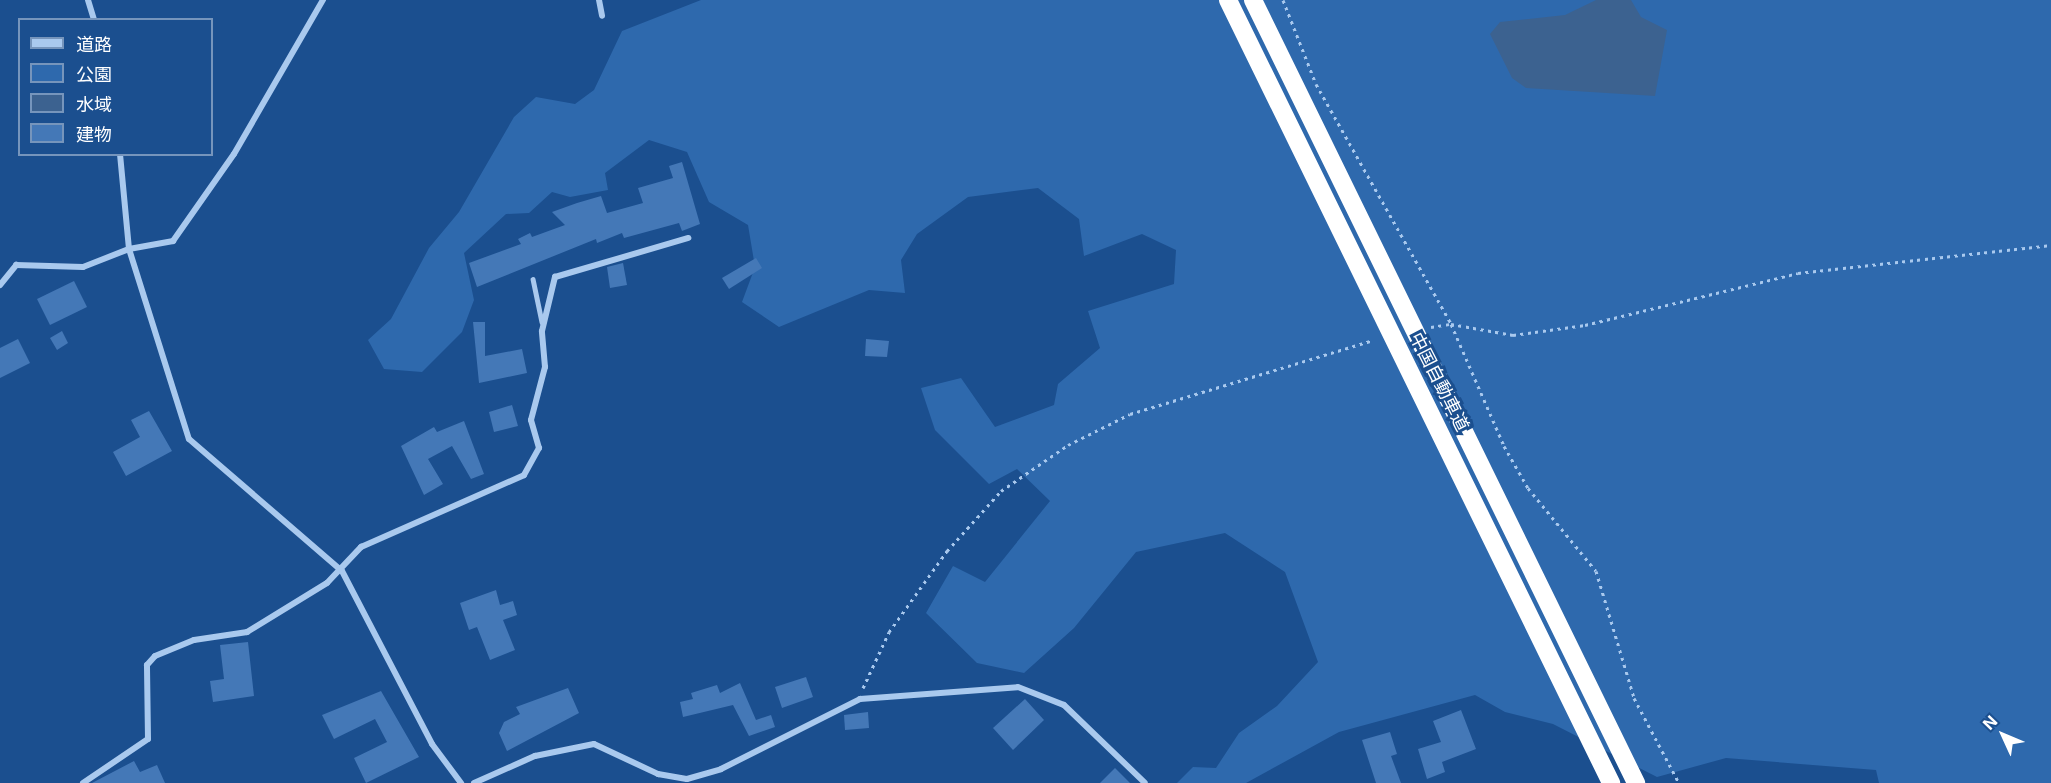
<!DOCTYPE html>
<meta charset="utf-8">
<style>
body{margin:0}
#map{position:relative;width:2051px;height:783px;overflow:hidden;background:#1b4f8f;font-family:Inter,"Noto Sans JP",sans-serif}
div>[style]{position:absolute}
.green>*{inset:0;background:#2e69ad}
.water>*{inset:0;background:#3c6290}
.building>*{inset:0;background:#4478b7}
.path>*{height:3px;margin-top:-1.5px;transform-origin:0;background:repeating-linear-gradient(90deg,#a9c9ee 0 3px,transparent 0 7.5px)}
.service>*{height:4.5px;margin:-2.25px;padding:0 2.25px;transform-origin:2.25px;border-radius:2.25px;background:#a9c9ee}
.minor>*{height:6px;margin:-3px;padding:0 3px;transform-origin:3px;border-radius:3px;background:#a9c9ee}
.motorway>*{height:18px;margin:-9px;padding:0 9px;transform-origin:9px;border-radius:9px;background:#fff}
span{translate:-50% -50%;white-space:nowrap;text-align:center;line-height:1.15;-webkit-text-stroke:6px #1b4f8f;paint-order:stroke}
.street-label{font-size:18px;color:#fff}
.legend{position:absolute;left:18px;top:18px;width:195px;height:138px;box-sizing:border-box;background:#1b4f8f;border:2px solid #7695bc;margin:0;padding:8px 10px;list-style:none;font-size:18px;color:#fff}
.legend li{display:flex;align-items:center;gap:12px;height:30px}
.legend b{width:30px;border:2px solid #7695bc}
.north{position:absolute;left:1973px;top:705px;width:60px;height:60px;-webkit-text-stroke:4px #1b4f8f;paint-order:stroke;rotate:314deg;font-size:16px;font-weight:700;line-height:24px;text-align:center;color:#fff}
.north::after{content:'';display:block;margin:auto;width:21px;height:27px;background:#fff;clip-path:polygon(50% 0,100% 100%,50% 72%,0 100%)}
</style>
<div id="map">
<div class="green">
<i style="clip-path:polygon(701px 0,2051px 0,2051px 783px,1879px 783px,1876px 770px,1726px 758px,1657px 777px,1553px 724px,1505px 712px,1475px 695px,1339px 732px,1246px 783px,1177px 783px,1193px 767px,1216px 768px,1239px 733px,1277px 706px,1318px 662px,1285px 572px,1225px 533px,1136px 552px,1074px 628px,1024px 673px,977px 663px,926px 613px,953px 566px,985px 582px,1050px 501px,1017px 469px,989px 484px,935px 430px,921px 388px,961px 378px,995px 427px,1054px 405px,1058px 384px,1100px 348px,1088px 311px,1174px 284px,1176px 250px,1142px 234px,1084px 256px,1079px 219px,1038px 188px,968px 197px,917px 234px,901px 260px,905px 293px,869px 290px,779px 327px,742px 302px,755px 267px,748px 225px,709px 202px,687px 152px,649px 140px,605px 173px,608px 190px,570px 197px,552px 192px,529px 213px,506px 214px,464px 253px,474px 300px,462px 332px,422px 372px,384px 369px,368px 340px,391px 319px,429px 248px,459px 212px,514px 117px,536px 97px,575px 104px,594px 90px,622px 31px)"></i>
</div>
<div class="water">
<i style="clip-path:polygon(1596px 0,1631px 0,1641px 17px,1667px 30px,1655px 96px,1526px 88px,1512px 78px,1490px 34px,1500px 22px,1565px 15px)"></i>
</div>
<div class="building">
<i style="clip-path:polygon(682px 162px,700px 224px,682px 231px,679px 223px,624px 238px,622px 233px,597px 243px,596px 239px,477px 287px,469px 263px,521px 244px,518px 239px,530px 233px,532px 237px,565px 225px,552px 212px,577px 203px,601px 196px,607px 213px,643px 203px,638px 188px,673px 178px,669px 166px)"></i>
<i style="clip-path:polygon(756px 258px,762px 268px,729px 289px,722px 278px)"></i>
<i style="clip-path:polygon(623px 263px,627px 285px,610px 288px,607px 267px)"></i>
<i style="clip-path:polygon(74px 281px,87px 307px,50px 325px,37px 299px)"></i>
<i style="clip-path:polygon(473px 322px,485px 322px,485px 356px,522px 349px,527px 373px,479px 383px)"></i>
<i style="clip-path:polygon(62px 331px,68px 343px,57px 350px,50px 338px)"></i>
<i style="clip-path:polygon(18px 339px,30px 363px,0 378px,0 348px)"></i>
<i style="clip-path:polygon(866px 339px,889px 341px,887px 357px,865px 356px)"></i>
<i style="clip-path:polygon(512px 405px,518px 426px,494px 432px,489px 412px)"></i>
<i style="clip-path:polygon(149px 411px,172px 451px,126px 476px,113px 452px,140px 437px,131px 420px)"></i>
<i style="clip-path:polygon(464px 421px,484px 474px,471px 479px,452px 446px,428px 459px,443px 484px,424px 495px,401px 446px,434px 427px,437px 432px)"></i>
<i style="clip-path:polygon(496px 590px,500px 605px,513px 601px,517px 615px,503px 620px,515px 650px,490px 660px,477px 627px,469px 630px,460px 603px)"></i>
<i style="clip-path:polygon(248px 642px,254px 696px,213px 702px,210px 681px,224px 679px,220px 645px)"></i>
<i style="clip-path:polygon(806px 677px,813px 697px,782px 708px,775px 687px)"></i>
<i style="clip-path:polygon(740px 683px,756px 720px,771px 715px,775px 727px,749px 736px,733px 705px,683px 717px,680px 702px,693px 699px,691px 693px,717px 685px,720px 693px)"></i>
<i style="clip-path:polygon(568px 688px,579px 713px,507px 751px,499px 733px,504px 722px,520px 714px,516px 707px)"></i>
<i style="clip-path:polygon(381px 691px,419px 757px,366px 783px,354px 758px,387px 742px,375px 719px,334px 739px,322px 715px)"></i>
<i style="clip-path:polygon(1025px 699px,1044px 720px,1013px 750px,993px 728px)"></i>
<i style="clip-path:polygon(1461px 710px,1476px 749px,1442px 762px,1445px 772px,1427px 779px,1418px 749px,1441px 742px,1433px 721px)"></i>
<i style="clip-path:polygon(868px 712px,869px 728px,845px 730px,844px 715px)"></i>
<i style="clip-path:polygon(1390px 732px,1397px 754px,1391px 756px,1401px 783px,1376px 783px,1362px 740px)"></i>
<i style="clip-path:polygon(134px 761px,140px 772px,157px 765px,165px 783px,92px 783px)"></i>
<i style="clip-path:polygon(1115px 768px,1130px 783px,1100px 783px)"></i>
</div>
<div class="path">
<i style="left:1283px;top:0;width:90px;rotate:68.6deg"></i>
<i style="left:1316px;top:84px;width:275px;rotate:60.6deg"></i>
<i style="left:1451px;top:324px;width:133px;rotate:66.5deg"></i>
<i style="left:1504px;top:446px;width:48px;rotate:60.3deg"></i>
<i style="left:1528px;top:488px;width:107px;rotate:50.7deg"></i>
<i style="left:1596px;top:571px;width:133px;rotate:73.3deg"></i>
<i style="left:1634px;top:698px;width:96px;rotate:62.1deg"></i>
<i style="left:1431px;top:327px;width:20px;rotate:-9deg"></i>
<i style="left:1451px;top:324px;width:63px;rotate:10.1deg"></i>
<i style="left:1513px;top:335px;width:73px;rotate:-7.9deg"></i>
<i style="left:1585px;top:325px;width:219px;rotate:-13.7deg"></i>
<i style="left:1798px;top:273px;width:255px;rotate:-6.3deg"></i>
<i style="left:863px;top:688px;width:62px;rotate:-65.1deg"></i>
<i style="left:889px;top:632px;width:100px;rotate:-54.4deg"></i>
<i style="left:947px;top:551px;width:81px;rotate:-48deg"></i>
<i style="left:1001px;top:491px;width:81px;rotate:-34.5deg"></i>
<i style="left:1068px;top:445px;width:69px;rotate:-26.6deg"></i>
<i style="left:1130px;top:414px;width:251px;rotate:-16.9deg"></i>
</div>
<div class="service">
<i style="left:533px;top:279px;width:44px;rotate:78.2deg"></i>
</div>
<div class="minor">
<i style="left:88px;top:0;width:21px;rotate:73deg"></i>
<i style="left:599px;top:0;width:16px;rotate:79deg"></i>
<i style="left:120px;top:154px;width:95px;rotate:84.6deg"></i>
<i style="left:129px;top:249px;width:199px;rotate:72.5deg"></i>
<i style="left:189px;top:439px;width:202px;rotate:40.8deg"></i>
<i style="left:342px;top:571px;width:195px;rotate:62.5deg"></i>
<i style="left:432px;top:744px;width:49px;rotate:53.4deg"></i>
<i style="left:0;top:285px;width:26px;rotate:-51deg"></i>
<i style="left:16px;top:265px;width:67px;rotate:1.7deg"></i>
<i style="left:83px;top:267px;width:49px;rotate:-21.4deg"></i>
<i style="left:129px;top:249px;width:45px;rotate:-10.3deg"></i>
<i style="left:173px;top:241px;width:106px;rotate:-55deg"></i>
<i style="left:234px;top:154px;width:178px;rotate:-60deg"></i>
<i style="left:83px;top:783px;width:78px;rotate:-34.1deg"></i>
<i style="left:148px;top:739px;width:74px;rotate:-90.8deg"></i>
<i style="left:147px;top:665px;width:12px;rotate:-48deg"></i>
<i style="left:155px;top:656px;width:42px;rotate:-22.3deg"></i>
<i style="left:194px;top:640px;width:54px;rotate:-8.6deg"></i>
<i style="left:247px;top:632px;width:94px;rotate:-31.5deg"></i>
<i style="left:327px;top:583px;width:50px;rotate:-46.6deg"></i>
<i style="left:361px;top:547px;width:178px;rotate:-23.8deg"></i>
<i style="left:524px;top:475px;width:31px;rotate:-61deg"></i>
<i style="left:539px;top:448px;width:29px;rotate:-106deg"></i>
<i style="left:531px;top:420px;width:55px;rotate:-75.2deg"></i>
<i style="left:545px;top:367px;width:36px;rotate:-95deg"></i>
<i style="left:542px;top:331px;width:56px;rotate:-76.5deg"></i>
<i style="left:555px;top:277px;width:139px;rotate:-16.3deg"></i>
<i style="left:474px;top:783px;width:67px;rotate:-23.9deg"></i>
<i style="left:535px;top:756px;width:60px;rotate:-11.5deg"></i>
<i style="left:594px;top:744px;width:71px;rotate:25.1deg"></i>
<i style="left:658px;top:774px;width:29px;rotate:10deg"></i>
<i style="left:687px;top:779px;width:35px;rotate:-16deg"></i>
<i style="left:721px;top:769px;width:156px;rotate:-26.7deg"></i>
<i style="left:860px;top:699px;width:158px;rotate:-4.3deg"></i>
<i style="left:1018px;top:687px;width:49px;rotate:21.4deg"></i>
<i style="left:1064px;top:705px;width:112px;rotate:43.9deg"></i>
</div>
<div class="motorway">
<i style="left:1228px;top:0;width:872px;rotate:63.93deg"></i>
<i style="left:1253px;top:0;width:872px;rotate:63.93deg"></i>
</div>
<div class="street-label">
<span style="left:1439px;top:382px;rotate:63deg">中国自動車道</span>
</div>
<ul class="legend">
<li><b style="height:8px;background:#a9c9ee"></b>道路</li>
<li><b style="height:16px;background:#2e69ad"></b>公園</li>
<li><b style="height:16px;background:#3c6290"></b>水域</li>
<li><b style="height:16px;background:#4478b7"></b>建物</li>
</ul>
<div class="north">N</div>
</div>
